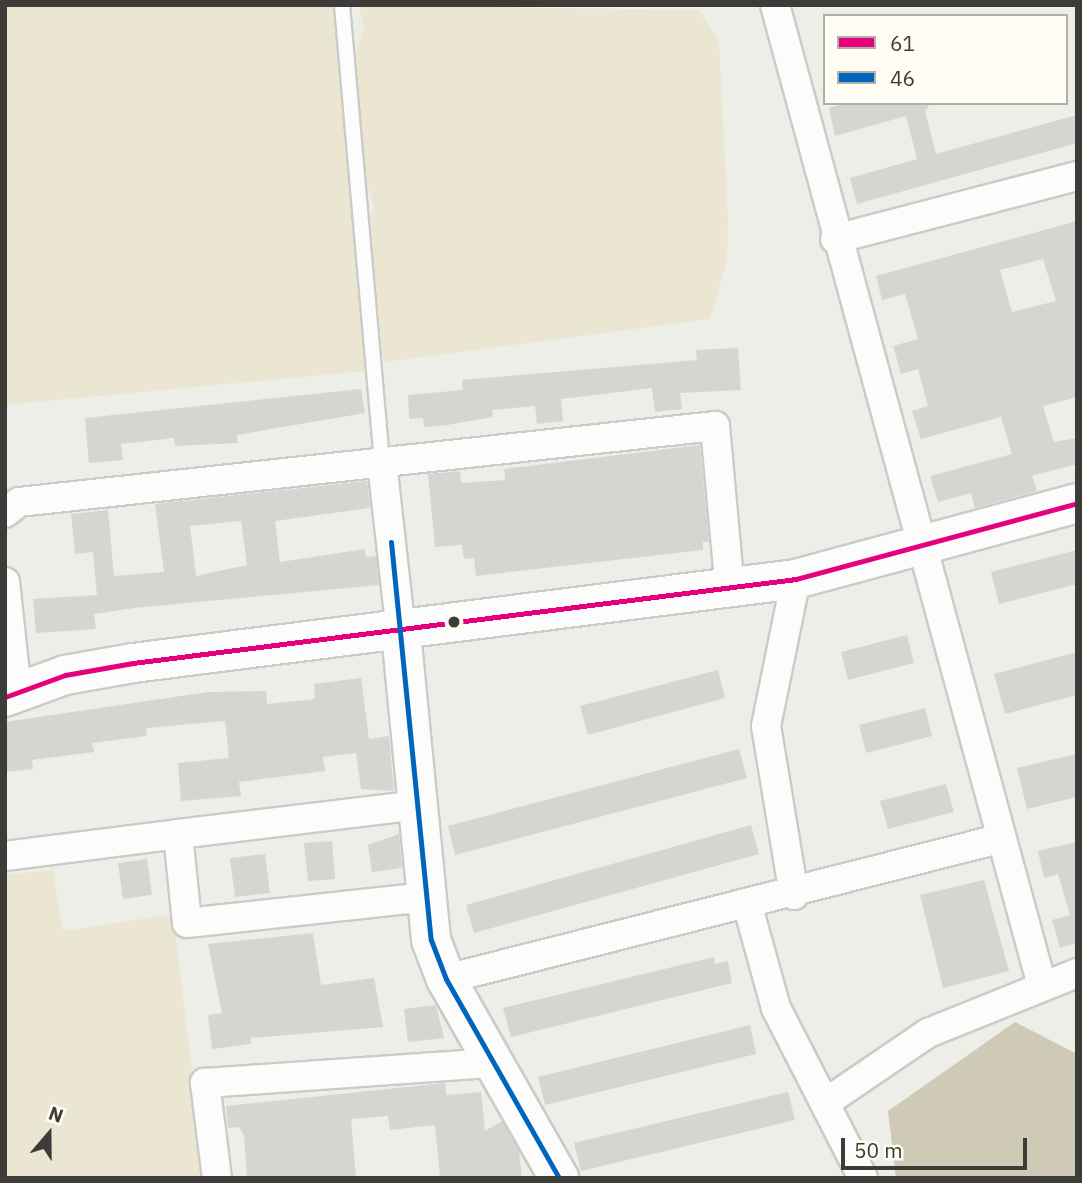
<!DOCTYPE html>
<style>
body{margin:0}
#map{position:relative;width:1082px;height:1183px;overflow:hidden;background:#eeeee9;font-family:"IBM Plex Sans",sans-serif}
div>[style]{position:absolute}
.green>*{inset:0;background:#eae6d2}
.forest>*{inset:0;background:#cecab6}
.building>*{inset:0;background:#d5d5d1}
.roads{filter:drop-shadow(2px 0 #cbcbc8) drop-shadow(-2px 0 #cbcbc8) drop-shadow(0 2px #cbcbc8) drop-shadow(0 -2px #cbcbc8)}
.lane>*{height:14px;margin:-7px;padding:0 7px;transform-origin:7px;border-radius:7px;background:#fcfcfc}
.street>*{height:28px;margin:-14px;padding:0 14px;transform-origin:14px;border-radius:14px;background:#fcfcfc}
.secondary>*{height:38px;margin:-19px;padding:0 19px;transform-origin:19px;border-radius:19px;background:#fcfcfc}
.bus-1>*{height:5px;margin:-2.5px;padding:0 2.5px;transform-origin:2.5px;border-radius:2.5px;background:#e5007d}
.bus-2>*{height:5px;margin:-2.5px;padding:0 2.5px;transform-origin:2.5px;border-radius:2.5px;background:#0065bd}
.dots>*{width:19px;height:19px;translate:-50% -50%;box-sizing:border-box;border:4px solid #fefcf3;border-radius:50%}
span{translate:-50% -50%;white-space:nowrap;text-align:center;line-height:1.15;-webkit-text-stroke:7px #fefcf3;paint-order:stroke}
.frame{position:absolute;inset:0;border:7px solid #3d3c38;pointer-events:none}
.legend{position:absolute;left:823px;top:14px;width:245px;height:91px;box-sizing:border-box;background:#fefcf3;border:2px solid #b1afa8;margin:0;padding:9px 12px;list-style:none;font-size:21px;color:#3d3c38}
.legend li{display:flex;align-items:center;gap:14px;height:35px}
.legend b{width:35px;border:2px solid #b1afa8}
.north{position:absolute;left:14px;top:1099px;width:70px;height:70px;-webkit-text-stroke:5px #fefcf3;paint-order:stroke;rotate:20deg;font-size:19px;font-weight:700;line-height:28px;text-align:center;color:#3d3c38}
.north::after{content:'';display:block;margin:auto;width:24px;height:32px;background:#3d3c38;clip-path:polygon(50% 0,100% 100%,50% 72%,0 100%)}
.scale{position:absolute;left:841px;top:1138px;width:186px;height:32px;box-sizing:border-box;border:4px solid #3d3c38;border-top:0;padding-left:9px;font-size:21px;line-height:24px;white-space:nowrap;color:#3d3c38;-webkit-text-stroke:5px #fefcf3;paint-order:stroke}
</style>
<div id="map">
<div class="green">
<i style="clip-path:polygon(5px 5px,333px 5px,366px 371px,5px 405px)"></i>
<i style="clip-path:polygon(359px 5px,699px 10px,719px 42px,728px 219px,727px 261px,710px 319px,384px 362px,369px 224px,374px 205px,363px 173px,353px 60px,364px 28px)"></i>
<i style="clip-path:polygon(53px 870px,63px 931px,173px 914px,205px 1178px,5px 1178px,5px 875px)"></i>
</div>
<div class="forest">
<i style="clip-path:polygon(1015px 1022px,1077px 1054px,1077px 1178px,896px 1178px,888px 1111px)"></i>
</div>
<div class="building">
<i style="clip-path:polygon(846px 103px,931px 103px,925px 111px,936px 154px,1077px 115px,1077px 143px,857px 204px,850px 178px,917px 159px,906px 116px,835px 136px,829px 108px)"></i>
<i style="clip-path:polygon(evenodd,1077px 221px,1077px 397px,1043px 406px,1054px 442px,1077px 438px,1077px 464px,1032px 476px,1037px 491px,975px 508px,971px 493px,938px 502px,930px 476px,1012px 454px,1001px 417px,921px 439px,912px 411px,928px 406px,918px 369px,901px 374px,893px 346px,918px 339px,905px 294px,882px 300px,876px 276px,1077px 221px,1043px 259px,1056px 301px,1012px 312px,1000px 270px,1043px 259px)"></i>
<i style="clip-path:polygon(738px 348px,741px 390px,680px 393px,682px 409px,655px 412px,652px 388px,561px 399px,563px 421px,537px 424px,535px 406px,492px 410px,493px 417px,447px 425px,424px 427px,423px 418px,409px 419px,408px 395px,463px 390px,462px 380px,697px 360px,696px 350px)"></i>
<i style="clip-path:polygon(361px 389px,365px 413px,237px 435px,238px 443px,175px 446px,174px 438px,121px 444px,123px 460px,89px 463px,85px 418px)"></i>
<i style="clip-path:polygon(700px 445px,709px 542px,703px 542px,703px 550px,476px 576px,474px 558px,464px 559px,462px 545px,435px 547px,428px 474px,460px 471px,461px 483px,505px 480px,504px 469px)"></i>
<i style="clip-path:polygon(evenodd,367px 481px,370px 508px,275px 521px,280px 562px,365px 549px,366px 557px,376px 556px,379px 585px,134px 608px,94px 614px,96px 629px,36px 633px,33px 599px,97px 595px,93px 552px,75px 554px,71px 514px,108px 510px,114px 576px,164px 572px,155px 504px,367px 481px,241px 521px,247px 565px,196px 576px,190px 526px,241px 521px)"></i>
<i style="clip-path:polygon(1077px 550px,1077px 584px,999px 604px,991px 572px)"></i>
<i style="clip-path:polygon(907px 635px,914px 663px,848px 680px,841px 652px)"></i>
<i style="clip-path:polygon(1077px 652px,1077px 695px,1005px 714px,994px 674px)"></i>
<i style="clip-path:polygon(718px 670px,725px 698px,588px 735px,580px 706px)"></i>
<i style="clip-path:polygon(361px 678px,369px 739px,389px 736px,394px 791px,361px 789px,356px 753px,323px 757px,325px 771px,239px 782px,241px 796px,181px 801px,178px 763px,229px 758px,225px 721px,146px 728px,147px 736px,92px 743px,94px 752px,32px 760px,33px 769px,5px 772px,5px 722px,208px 692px,266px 691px,267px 704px,315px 699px,314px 684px)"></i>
<i style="clip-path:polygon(925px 708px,932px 736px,866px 753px,859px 725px)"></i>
<i style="clip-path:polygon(739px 749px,747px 778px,455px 855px,448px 826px)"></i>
<i style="clip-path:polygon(1077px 754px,1077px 797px,1027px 809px,1017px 768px)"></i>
<i style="clip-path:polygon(946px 784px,954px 812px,888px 829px,880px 801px)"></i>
<i style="clip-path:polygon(751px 825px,759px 854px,474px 933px,466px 905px)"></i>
<i style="clip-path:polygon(399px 834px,402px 868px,372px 872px,368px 845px)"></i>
<i style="clip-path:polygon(332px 841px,335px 879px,308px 881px,304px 843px)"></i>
<i style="clip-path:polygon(1077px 842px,1077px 943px,1060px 948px,1052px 920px,1070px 915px,1058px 874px,1044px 878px,1038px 851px)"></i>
<i style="clip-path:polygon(265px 854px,270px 893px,235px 897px,230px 858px)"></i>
<i style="clip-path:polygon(147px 859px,152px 895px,123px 899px,118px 863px)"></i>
<i style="clip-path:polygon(984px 880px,1009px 971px,943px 988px,920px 895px)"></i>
<i style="clip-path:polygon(313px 933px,321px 985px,374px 978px,383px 1027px,251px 1038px,251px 1044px,212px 1049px,208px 1015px,222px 1013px,208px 944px)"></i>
<i style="clip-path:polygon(714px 957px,715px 964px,728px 961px,732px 983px,511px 1037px,503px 1008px)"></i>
<i style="clip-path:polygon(436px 1005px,444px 1038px,408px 1042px,404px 1009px)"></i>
<i style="clip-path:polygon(750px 1025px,756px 1054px,545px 1105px,538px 1077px)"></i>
<i style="clip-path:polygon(445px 1083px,446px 1095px,481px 1092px,485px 1131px,502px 1121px,519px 1151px,522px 1178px,440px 1178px,435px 1125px,390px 1130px,388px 1116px,351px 1119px,356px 1178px,247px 1178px,244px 1136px,239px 1127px,228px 1128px,226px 1106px)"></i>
<i style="clip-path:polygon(788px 1092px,795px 1120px,581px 1171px,574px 1143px)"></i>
</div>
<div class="roads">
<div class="lane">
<i style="left:342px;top:5px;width:460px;rotate:85deg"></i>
</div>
<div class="street">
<i style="left:775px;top:5px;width:1013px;rotate:74.77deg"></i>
<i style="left:835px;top:239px;width:250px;rotate:-14.6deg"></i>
<i style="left:382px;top:463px;width:171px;rotate:83.6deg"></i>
<i style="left:5px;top:513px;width:18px;rotate:-38deg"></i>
<i style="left:19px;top:502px;width:700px;rotate:-6.23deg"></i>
<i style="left:715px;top:426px;width:165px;rotate:84.8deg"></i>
<i style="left:5px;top:582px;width:112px;rotate:83.8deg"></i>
<i style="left:418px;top:805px;width:242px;rotate:173.1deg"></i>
<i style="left:178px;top:834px;width:89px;rotate:84.2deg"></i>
<i style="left:187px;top:923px;width:241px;rotate:-6.2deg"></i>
<i style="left:5px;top:856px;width:174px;rotate:-7.2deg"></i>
<i style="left:794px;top:895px;width:171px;rotate:-99.4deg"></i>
<i style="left:766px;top:726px;width:150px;rotate:-78.5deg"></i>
<i style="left:748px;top:907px;width:105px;rotate:74.5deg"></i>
<i style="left:776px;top:1008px;width:191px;rotate:62.9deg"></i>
<i style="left:446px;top:979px;width:570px;rotate:-14.21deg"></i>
<i style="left:825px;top:1103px;width:125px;rotate:-34.2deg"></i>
<i style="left:928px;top:1033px;width:161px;rotate:-21.9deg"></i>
<i style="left:217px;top:1178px;width:96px;rotate:-97.2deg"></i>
<i style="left:205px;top:1083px;width:289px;rotate:-4deg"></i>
</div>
<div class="secondary">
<i style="left:401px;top:633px;width:308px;rotate:84.4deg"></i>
<i style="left:431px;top:940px;width:42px;rotate:69deg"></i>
<i style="left:446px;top:979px;width:229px;rotate:60.4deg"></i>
<i style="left:5px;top:697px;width:64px;rotate:-20.1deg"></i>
<i style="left:65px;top:675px;width:69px;rotate:-10deg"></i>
<i style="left:133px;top:663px;width:668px;rotate:-7.22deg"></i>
<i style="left:796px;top:579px;width:291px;rotate:-15.1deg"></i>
</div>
</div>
<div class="bus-1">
<i style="left:5px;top:697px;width:64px;rotate:-20.1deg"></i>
<i style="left:65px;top:675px;width:69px;rotate:-10deg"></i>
<i style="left:133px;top:663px;width:668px;rotate:-7.22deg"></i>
<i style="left:796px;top:579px;width:291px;rotate:-15.1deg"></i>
</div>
<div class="bus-2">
<i style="left:391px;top:542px;width:400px;rotate:84.3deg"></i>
<i style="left:431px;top:940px;width:42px;rotate:69deg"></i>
<i style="left:446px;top:979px;width:229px;rotate:60.4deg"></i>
</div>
<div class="dots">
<i style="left:454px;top:622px;background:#3d3c38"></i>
</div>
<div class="frame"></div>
<ul class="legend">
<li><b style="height:9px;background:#e5007d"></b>61</li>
<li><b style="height:9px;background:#0065bd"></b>46</li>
</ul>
<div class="north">N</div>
<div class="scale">50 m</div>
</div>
